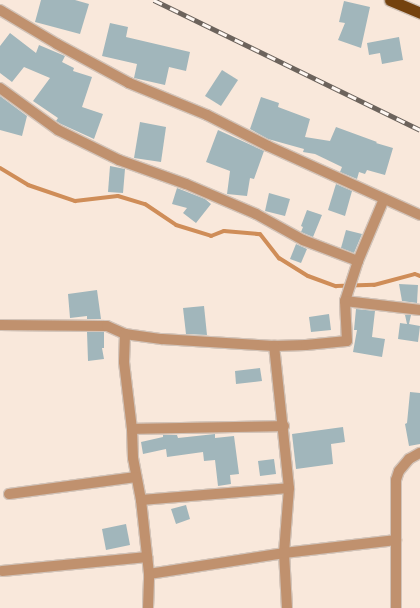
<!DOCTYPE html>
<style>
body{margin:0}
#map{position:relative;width:420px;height:608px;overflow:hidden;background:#f9e8db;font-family:Montserrat,sans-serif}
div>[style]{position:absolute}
.stream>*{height:4px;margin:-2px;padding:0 2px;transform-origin:2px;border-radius:2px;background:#cf8d58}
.building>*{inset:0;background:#a1b6bb}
.roads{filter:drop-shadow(1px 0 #d2c3b8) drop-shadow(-1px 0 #d2c3b8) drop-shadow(0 1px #d2c3b8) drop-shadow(0 -1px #d2c3b8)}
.minor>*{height:10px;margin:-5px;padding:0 5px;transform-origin:5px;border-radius:5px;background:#c0916e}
.trunk>*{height:11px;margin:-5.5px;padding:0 5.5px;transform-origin:5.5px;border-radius:5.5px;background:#74420f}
.rail>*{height:4.5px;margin-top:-2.25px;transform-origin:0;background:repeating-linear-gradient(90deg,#fef7f2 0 9px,#6c635c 0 18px);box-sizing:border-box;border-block:1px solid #6c635c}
span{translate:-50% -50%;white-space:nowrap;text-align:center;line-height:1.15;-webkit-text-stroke:3px #fef7f2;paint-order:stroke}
</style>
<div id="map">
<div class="stream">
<i style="left:0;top:168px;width:33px;rotate:31deg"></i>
<i style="left:28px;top:185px;width:50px;rotate:18.8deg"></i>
<i style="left:75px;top:201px;width:43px;rotate:-6.6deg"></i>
<i style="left:118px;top:196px;width:28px;rotate:17deg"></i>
<i style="left:145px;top:204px;width:37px;rotate:34deg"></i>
<i style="left:176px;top:225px;width:37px;rotate:17deg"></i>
<i style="left:211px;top:236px;width:14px;rotate:-21deg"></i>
<i style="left:224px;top:231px;width:36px;rotate:5deg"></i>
<i style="left:260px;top:234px;width:31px;rotate:52deg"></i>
<i style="left:279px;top:258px;width:34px;rotate:32deg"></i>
<i style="left:308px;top:276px;width:30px;rotate:20deg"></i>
<i style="left:336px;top:286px;width:38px;rotate:-2deg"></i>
<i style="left:374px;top:285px;width:42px;rotate:-15deg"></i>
<i style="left:415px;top:274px;width:5px;rotate:22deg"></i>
</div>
<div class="building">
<i style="clip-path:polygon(41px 0,75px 0,89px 4px,80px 34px,35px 22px)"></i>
<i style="clip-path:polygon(344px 1px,370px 7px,361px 48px,338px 40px,345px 23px,339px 22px)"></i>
<i style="clip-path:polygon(110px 23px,128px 27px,126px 37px,190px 52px,186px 71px,169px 67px,165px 85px,134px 78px,137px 64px,102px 56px)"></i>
<i style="clip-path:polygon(10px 33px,36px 53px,39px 45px,65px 56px,62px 62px,74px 68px,73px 71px,92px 77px,82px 107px,103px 114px,94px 139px,61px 124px,56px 121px,58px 118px,33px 101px,50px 78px,24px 67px,12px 82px,0 73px,0 46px)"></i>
<i style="clip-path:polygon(399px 37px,403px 60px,382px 64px,380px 53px,369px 55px,367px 43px)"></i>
<i style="clip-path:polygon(222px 70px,238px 80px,221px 106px,205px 96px)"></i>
<i style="clip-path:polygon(0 96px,27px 116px,22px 136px,0 130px)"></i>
<i style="clip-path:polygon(261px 97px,279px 103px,278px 107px,310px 119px,305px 137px,330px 141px,336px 127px,377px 142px,376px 143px,393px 148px,385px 175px,367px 170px,365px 174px,359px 172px,357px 179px,340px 172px,342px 167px,315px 154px,303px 152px,304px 149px,268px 139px,250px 129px)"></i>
<i style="clip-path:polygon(140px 122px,166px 127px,161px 162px,134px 158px)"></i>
<i style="clip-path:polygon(218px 130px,264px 151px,254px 179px,250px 178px,247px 196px,227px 194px,230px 171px,206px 162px)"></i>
<i style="clip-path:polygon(110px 166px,125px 169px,123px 193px,108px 192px)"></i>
<i style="clip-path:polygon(336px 184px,352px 191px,345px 216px,328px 210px)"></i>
<i style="clip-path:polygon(177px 188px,205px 199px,211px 204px,196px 223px,183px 213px,187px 208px,172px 204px)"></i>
<i style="clip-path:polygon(269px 193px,290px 199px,285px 216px,265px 211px)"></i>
<i style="clip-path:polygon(307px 210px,322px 215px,313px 237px,301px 232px,303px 227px,301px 226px)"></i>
<i style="clip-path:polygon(346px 230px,362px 234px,354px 253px,341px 248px)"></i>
<i style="clip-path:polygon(296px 244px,307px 249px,301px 263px,290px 259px)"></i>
<i style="clip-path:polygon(399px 284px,418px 285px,417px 303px,402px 301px)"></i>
<i style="clip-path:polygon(97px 290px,101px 319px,87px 319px,87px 316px,70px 318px,68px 294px)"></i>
<i style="clip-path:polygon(204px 306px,207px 335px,186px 334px,183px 308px)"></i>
<i style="clip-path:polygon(356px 309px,375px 311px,372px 337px,385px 339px,382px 357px,353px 352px,357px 330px,354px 330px)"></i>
<i style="clip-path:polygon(329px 314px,331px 330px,311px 332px,309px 317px)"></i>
<i style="clip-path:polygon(405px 315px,411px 315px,409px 324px,420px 326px,418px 342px,398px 339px,400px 323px,407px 324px)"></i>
<i style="clip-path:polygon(87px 332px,104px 332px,104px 348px,102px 348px,104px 359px,88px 361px)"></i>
<i style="clip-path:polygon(260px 368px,262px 381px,236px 384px,235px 371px)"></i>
<i style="clip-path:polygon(410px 392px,420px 393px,420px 444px,409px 446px,405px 424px,407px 423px)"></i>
<i style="clip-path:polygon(343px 427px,345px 442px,331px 444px,333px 464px,296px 469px,292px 434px)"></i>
<i style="clip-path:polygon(215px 434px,215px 438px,234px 436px,239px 474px,230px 475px,231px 484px,218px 486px,215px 460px,204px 461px,203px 452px,167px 457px,166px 449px,143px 454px,141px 442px,163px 437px,163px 435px,177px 435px,178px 438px)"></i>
<i style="clip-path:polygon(274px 459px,276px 474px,260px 476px,258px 461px)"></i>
<i style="clip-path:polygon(186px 505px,190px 519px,176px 524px,171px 509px)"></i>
<i style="clip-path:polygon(126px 524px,130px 545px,106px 550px,102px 529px)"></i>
</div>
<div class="roads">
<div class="minor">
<i style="left:0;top:10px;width:66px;rotate:30.8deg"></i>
<i style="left:57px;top:44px;width:82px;rotate:28.4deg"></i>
<i style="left:129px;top:83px;width:84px;rotate:22.3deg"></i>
<i style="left:207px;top:115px;width:68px;rotate:26.9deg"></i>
<i style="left:268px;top:146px;width:167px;rotate:24.4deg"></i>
<i style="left:0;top:88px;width:72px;rotate:35.9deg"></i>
<i style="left:58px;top:130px;width:68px;rotate:26.2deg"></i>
<i style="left:119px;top:160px;width:71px;rotate:19.7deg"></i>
<i style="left:186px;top:184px;width:76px;rotate:23.2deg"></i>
<i style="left:256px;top:214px;width:54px;rotate:29deg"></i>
<i style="left:303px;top:240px;width:59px;rotate:20.9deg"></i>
<i style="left:384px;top:199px;width:67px;rotate:112.8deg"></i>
<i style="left:358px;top:261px;width:42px;rotate:108deg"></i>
<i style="left:345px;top:301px;width:76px;rotate:6.8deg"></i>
<i style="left:0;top:325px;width:107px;rotate:0.5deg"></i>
<i style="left:107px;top:326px;width:20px;rotate:24deg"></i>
<i style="left:125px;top:334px;width:37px;rotate:8deg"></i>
<i style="left:162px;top:339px;width:112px;rotate:3.6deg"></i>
<i style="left:274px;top:346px;width:32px;rotate:-2deg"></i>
<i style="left:306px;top:345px;width:41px;rotate:-5.6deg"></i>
<i style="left:347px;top:341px;width:40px;rotate:-92.9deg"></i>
<i style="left:125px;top:334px;width:28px;rotate:92deg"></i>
<i style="left:124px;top:362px;width:67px;rotate:83.2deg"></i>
<i style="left:132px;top:429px;width:29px;rotate:88deg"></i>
<i style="left:133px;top:458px;width:43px;rotate:79.2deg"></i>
<i style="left:141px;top:500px;width:74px;rotate:83.8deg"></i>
<i style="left:149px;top:574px;width:137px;rotate:-8.8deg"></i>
<i style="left:284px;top:553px;width:65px;rotate:-85.6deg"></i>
<i style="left:289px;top:488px;width:143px;rotate:-96deg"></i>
<i style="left:132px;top:429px;width:152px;rotate:-1.1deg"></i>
<i style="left:9px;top:494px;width:128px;rotate:-7.6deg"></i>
<i style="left:141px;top:500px;width:148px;rotate:-4.6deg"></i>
<i style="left:2px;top:571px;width:146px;rotate:-5.5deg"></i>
<i style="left:148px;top:608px;width:34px;rotate:-88deg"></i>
<i style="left:287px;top:608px;width:55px;rotate:-93.1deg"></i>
<i style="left:284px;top:553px;width:113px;rotate:-6.6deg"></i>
<i style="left:396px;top:608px;width:128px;rotate:-90deg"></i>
<i style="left:396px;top:480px;width:9px;rotate:-72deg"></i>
<i style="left:399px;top:471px;width:16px;rotate:-50deg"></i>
<i style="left:409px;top:459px;width:13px;rotate:-29deg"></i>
</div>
<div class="trunk">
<i style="left:390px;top:0;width:33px;rotate:23deg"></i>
</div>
</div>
<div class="rail">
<i style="left:154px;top:0;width:296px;rotate:26deg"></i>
</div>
</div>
